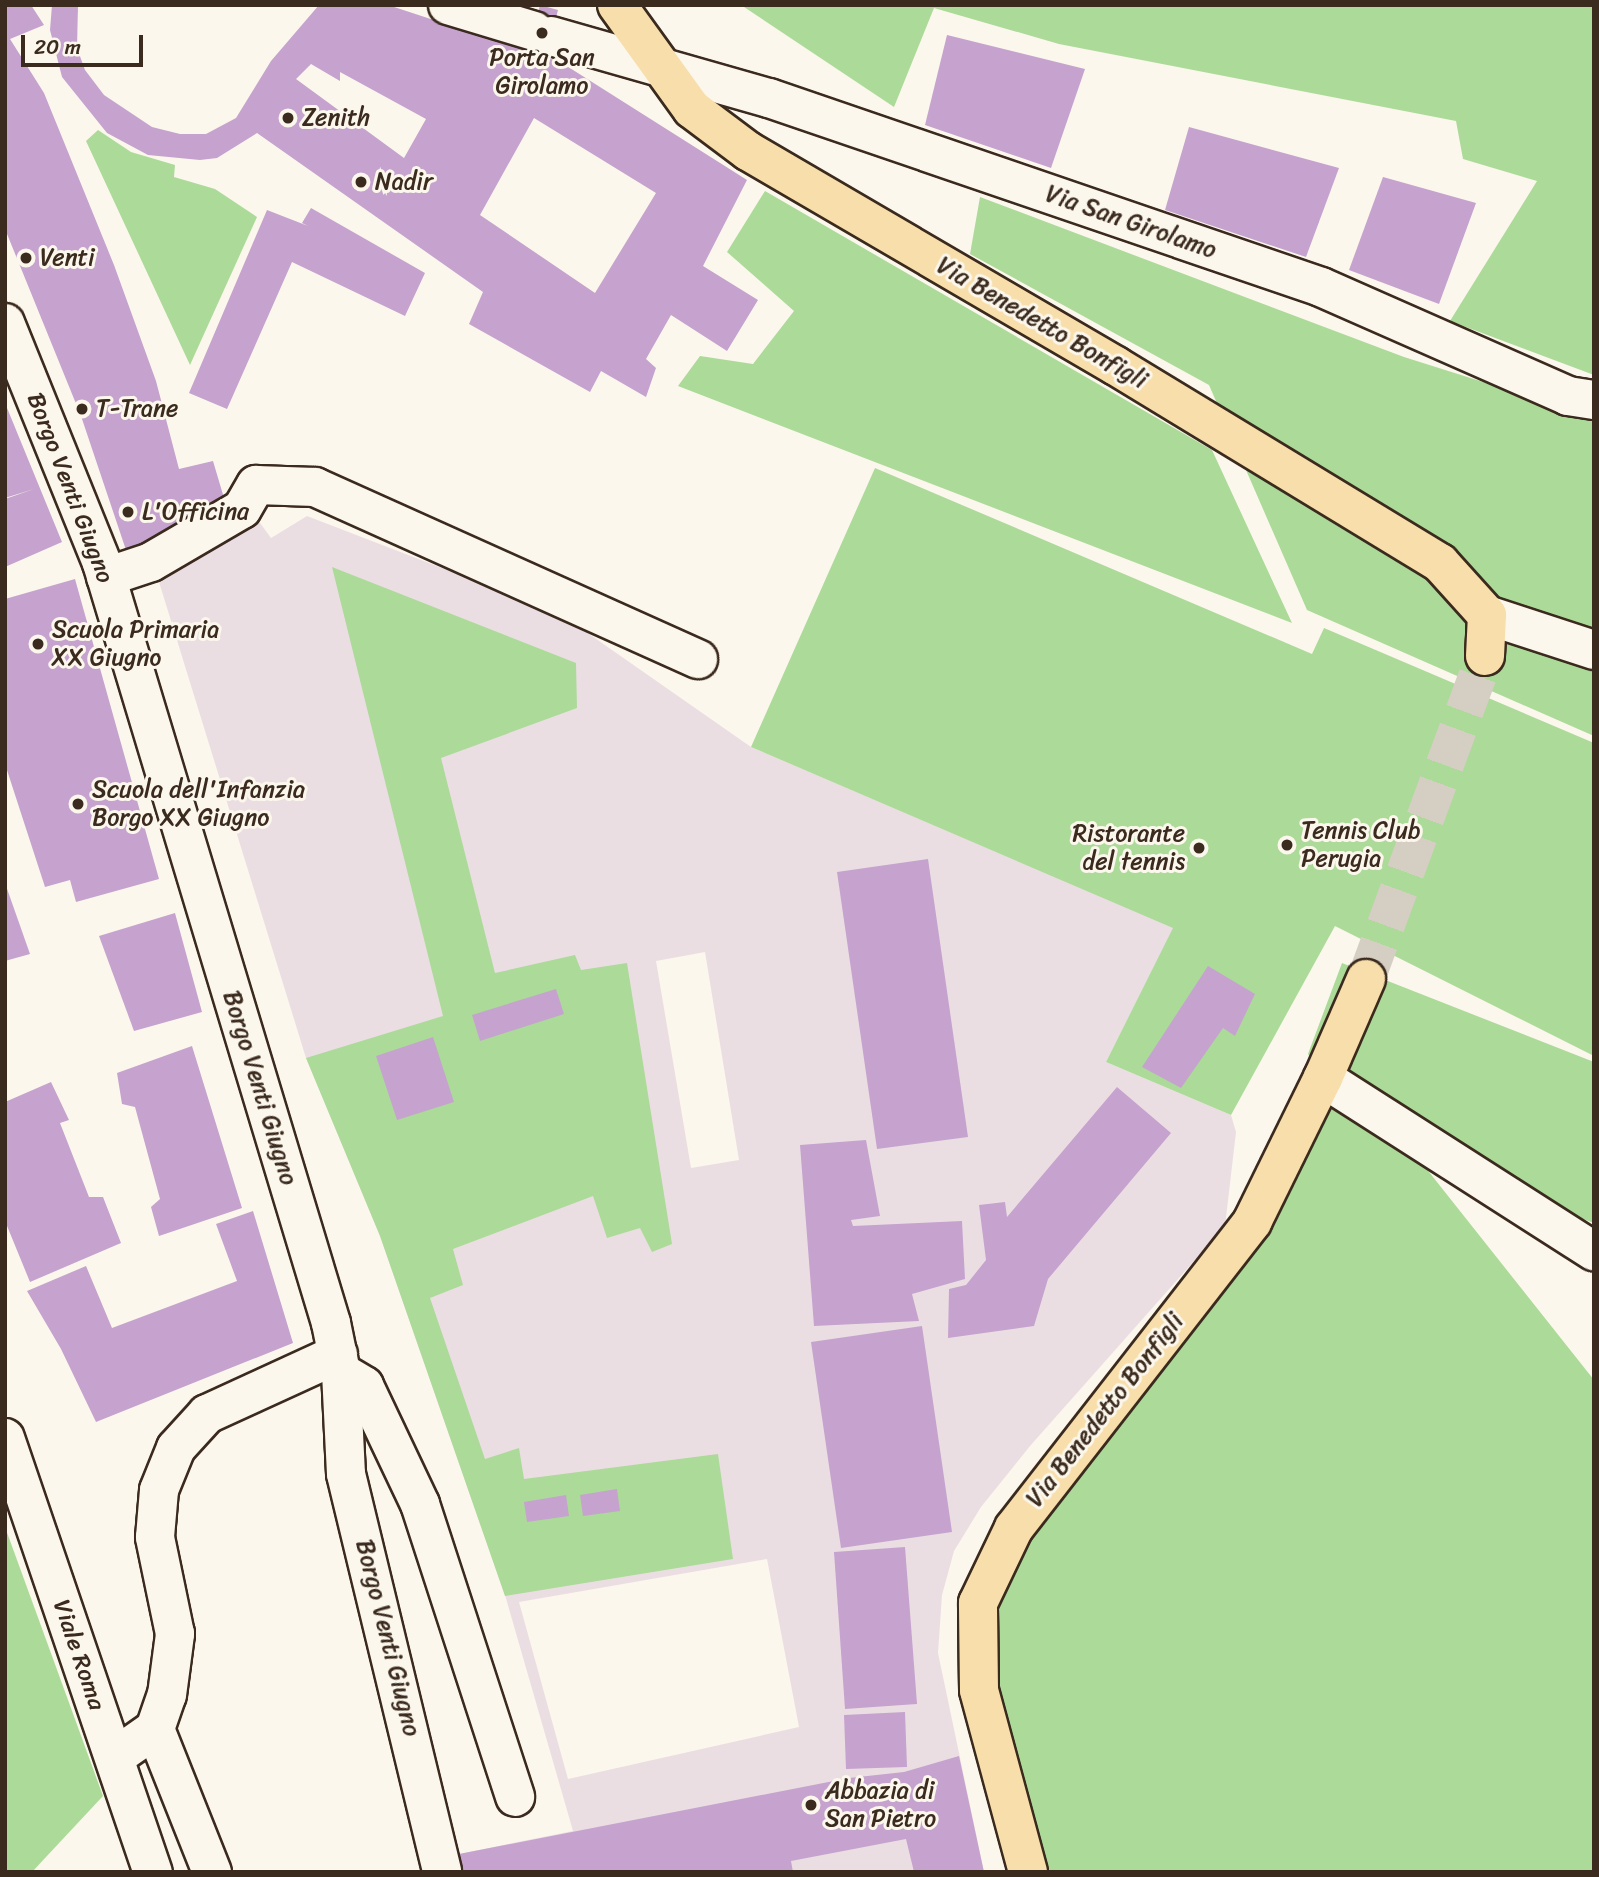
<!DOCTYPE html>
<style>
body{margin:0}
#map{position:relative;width:1599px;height:1877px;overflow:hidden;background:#fbf7ec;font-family:Sriracha,sans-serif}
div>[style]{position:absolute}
.built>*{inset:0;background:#ebdee3}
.green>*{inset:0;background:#acda99}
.building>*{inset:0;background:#c5a3ce}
.major-tunnel>*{height:38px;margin-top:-19px;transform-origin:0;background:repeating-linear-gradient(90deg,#d5cec3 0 38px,transparent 0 57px)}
.roads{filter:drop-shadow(2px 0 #3b2a1e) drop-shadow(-2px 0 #3b2a1e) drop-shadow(0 2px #3b2a1e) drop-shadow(0 -2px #3b2a1e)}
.minor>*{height:38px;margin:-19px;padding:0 19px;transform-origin:19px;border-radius:19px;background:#fbf7ec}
.major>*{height:38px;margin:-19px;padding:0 19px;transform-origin:19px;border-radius:19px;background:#f8deab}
.dots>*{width:19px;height:19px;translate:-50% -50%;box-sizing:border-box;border:4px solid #fbf7ec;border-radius:50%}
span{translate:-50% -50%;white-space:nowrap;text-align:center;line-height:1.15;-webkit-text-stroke:6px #fbf7ec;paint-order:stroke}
.poi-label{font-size:24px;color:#3b2a1e}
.left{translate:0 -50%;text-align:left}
.right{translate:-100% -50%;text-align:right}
.street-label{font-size:24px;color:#3b2a1e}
.frame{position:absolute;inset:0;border:7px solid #3b2a1e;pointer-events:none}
.scale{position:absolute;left:21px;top:35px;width:122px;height:32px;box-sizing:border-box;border:4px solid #3b2a1e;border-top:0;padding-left:9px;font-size:21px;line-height:24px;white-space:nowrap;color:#3b2a1e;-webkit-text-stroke:5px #fbf7ec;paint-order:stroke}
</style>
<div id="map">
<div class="built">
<i style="clip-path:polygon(evenodd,252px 512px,271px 538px,307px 516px,559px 613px,751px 747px,1173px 927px,1180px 916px,1106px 1062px,1231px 1115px,1236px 1132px,1225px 1226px,1030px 1446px,981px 1507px,954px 1551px,942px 1595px,938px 1653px,984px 1872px,463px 1872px,459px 1854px,573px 1831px,505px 1595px,380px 1236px,306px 1058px,155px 569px,252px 512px,705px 952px,739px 1160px,691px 1168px,656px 961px,705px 952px,252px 512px,767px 1559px,799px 1727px,568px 1779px,519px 1602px,767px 1559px)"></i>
</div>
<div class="green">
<i style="clip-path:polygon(741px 5px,1594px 5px,1594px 375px,1450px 321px,1537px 181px,1463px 159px,1456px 121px,1059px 44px,934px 8px,894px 107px)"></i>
<i style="clip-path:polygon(98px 130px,131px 152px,175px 165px,174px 177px,215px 189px,257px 217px,190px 365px,86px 141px)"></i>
<i style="clip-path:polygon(765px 191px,1212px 450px,1292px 623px,678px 386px,700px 356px,753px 364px,794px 311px,727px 252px)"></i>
<i style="clip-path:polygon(980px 197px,1404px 357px,1594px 417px,1594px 736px,1307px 610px,1209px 385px,970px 254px)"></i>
<i style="clip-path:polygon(875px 468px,1312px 654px,1324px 628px,1594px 743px,1594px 1056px,1335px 926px,1231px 1115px,1106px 1062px,1173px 928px,751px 747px)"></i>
<i style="clip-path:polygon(332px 567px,576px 663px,577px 708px,441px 758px,495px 973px,575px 955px,581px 970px,627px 963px,672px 1244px,652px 1252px,640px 1228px,607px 1238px,593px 1196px,453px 1249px,463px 1285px,430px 1298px,485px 1459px,519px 1448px,524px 1479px,718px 1454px,733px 1559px,505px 1596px,380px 1236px,306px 1058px,443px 1016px)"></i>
<i style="clip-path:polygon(1342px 963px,1594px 1062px,1594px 1223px,1559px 1210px,1387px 1119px,1594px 1380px,1594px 1872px,1026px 1872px,979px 1690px,1014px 1528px,1252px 1222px,1323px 1078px,1308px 1054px)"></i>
<i style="clip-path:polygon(5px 1527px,103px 1796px,32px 1872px,5px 1872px)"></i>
</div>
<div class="building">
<i style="clip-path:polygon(5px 5px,31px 5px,44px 25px,10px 39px,44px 93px,114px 265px,156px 381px,179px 469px,213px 461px,224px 498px,128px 556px,81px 416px,5px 229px)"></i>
<i style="clip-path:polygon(evenodd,52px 5px,78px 5px,77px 48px,85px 70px,104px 95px,152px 127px,180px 134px,206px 134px,236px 118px,271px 61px,319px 5px,388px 5px,528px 51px,540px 5px,558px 10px,546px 57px,562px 63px,747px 180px,703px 266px,758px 300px,727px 351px,671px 315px,646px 359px,656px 368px,646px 397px,601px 371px,590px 392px,469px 324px,483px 292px,257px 133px,217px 158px,200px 160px,148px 155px,107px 133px,62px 77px,50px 30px,52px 5px,311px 64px,340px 81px,340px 72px,426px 119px,404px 158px,296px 79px,311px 64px,52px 5px,534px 118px,656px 193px,595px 293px,480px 215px,534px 118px)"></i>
<i style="clip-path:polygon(947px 35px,1085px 69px,1051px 168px,925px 125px)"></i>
<i style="clip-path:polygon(1189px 127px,1339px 168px,1306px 257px,1165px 210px)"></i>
<i style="clip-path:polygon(1383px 177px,1476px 203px,1439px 304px,1349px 270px)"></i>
<i style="clip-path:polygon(311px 208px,425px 273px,405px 316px,292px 262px,227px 409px,189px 393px,267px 210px,308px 226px,302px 223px)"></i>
<i style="clip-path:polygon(5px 403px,62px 542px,5px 567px,5px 499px,34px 489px,5px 498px)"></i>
<i style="clip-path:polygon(75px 579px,159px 879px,76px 902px,70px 880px,45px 887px,5px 764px,5px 599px)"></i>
<i style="clip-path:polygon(928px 859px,968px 1137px,877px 1149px,837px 872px)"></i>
<i style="clip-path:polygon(5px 883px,30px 954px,5px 961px)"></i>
<i style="clip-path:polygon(175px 913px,202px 1012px,134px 1031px,99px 936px)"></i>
<i style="clip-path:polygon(1208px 966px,1255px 994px,1235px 1036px,1223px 1028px,1181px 1088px,1142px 1067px)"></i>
<i style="clip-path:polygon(556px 989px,564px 1014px,480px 1041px,472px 1015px)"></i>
<i style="clip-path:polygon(433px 1037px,454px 1102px,397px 1120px,376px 1056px)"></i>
<i style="clip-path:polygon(192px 1046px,242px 1208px,159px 1236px,151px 1207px,160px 1199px,135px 1107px,122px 1104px,117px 1073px)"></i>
<i style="clip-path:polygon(51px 1082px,69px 1120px,60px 1123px,89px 1197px,103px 1197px,121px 1243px,30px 1282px,5px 1221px,5px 1102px)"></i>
<i style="clip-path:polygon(1117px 1087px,1171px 1133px,1048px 1279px,1034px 1326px,948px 1338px,949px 1289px,966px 1285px,986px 1260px,979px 1205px,1005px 1202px,1007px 1217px)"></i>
<i style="clip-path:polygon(866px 1140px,880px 1216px,851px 1220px,853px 1226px,962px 1221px,965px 1279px,912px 1294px,919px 1321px,814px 1326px,800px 1145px)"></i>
<i style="clip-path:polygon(253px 1211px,293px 1343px,96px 1422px,61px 1349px,27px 1291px,86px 1266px,112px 1328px,237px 1281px,216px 1224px)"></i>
<i style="clip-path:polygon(922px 1326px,952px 1532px,841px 1548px,811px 1342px)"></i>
<i style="clip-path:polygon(617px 1489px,620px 1511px,583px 1516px,580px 1495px)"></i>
<i style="clip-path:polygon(566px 1495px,569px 1516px,527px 1522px,524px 1502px)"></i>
<i style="clip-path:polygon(905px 1547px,917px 1704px,845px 1709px,834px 1552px)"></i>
<i style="clip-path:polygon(905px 1712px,907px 1767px,846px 1769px,844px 1715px)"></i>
<i style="clip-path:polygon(959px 1756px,984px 1872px,914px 1872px,906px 1839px,791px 1861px,793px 1872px,463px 1872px,459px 1854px,849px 1778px,904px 1772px)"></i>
</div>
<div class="major-tunnel">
<i style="left:1366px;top:979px;width:344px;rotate:-69.8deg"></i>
</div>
<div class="roads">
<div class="minor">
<i style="left:448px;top:5px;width:90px;rotate:16.8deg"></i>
<i style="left:551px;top:36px;width:227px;rotate:15.9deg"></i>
<i style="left:769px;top:98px;width:583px;rotate:18.9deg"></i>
<i style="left:1321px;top:287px;width:270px;rotate:23.8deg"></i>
<i style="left:1568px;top:396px;width:26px;rotate:9deg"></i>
<i style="left:5px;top:323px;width:259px;rotate:68deg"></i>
<i style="left:102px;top:563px;width:794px;rotate:73.23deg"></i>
<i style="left:331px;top:1323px;width:50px;rotate:78.5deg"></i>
<i style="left:341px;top:1372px;width:102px;rotate:87.2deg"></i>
<i style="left:346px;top:1474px;width:409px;rotate:76.4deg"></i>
<i style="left:106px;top:577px;width:47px;rotate:-18.4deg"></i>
<i style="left:151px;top:562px;width:105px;rotate:-30.2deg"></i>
<i style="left:242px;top:509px;width:28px;rotate:-60deg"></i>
<i style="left:256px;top:485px;width:59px;rotate:1.9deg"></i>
<i style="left:315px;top:487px;width:420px;rotate:24.2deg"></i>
<i style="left:1487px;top:615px;width:113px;rotate:18.1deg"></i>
<i style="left:1323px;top:1078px;width:322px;rotate:32.6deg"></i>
<i style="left:341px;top:1372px;width:27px;rotate:31deg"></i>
<i style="left:364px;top:1386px;width:131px;rotate:64.6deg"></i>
<i style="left:420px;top:1504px;width:308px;rotate:72deg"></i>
<i style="left:5px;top:1438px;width:459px;rotate:71.2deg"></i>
<i style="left:155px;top:1729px;width:154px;rotate:68.3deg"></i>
<i style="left:115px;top:1757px;width:49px;rotate:-35deg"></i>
<i style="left:155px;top:1729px;width:36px;rotate:-71deg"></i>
<i style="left:167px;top:1695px;width:62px;rotate:-82.5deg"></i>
<i style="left:175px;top:1634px;width:99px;rotate:-101.7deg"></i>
<i style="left:155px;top:1537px;width:47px;rotate:-85.1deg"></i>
<i style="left:159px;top:1490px;width:45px;rotate:-68deg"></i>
<i style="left:176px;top:1448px;width:46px;rotate:-47.6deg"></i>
<i style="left:207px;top:1414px;width:144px;rotate:-24.6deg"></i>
</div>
<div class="major">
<i style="left:617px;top:5px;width:128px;rotate:54.2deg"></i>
<i style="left:692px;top:109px;width:70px;rotate:36.9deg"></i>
<i style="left:748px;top:151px;width:426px;rotate:30.3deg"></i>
<i style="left:1116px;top:366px;width:379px;rotate:31.3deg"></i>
<i style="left:1440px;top:563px;width:70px;rotate:47.9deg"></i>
<i style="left:1487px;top:615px;width:41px;rotate:92.8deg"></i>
<i style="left:1028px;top:1872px;width:188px;rotate:-105.1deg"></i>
<i style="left:979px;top:1690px;width:87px;rotate:-90.7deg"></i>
<i style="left:978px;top:1603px;width:83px;rotate:-64.4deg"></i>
<i style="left:1014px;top:1528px;width:388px;rotate:-52.1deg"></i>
<i style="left:1252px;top:1222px;width:161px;rotate:-63.8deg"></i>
<i style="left:1323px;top:1078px;width:108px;rotate:-66.5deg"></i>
</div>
</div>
<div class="dots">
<i style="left:542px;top:33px;background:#3b2a1e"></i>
<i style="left:288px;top:118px;background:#3b2a1e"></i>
<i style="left:361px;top:182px;background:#3b2a1e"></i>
<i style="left:26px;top:258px;background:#3b2a1e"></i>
<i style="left:82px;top:409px;background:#3b2a1e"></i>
<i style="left:128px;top:512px;background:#3b2a1e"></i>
<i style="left:38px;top:644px;background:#3b2a1e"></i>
<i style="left:78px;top:804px;background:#3b2a1e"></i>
<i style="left:1287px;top:845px;background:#3b2a1e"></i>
<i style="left:1199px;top:848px;background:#3b2a1e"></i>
<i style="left:811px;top:1805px;background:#3b2a1e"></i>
</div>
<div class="poi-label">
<span style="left:542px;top:72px">Porta San<br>Girolamo</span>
<span class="left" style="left:302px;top:118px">Zenith</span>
<span class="left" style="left:375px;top:182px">Nadir</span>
<span class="left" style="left:40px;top:258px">Venti</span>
<span class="left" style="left:96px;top:409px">T-Trane</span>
<span class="left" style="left:142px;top:512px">L'Officina</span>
<span class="left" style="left:52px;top:644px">Scuola Primaria<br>XX Giugno</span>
<span class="left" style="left:92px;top:804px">Scuola dell'Infanzia<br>Borgo XX Giugno</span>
<span class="left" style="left:1301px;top:845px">Tennis Club<br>Perugia</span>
<span class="right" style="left:1185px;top:848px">Ristorante<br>del tennis</span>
<span class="left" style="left:825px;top:1805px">Abbazia di<br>San Pietro</span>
</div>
<div class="street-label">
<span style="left:1131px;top:222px;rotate:19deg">Via San Girolamo</span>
<span style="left:1042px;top:323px;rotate:30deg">Via Benedetto Bonfigli</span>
<span style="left:70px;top:488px;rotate:69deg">Borgo Venti Giugno</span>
<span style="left:260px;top:1088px;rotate:73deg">Borgo Venti Giugno</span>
<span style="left:1105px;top:1410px;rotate:-52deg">Via Benedetto Bonfigli</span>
<span style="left:388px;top:1638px;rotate:76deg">Borgo Venti Giugno</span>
<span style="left:79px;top:1655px;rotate:71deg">Viale Roma</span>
</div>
<div class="frame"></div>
<div class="scale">20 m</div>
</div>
